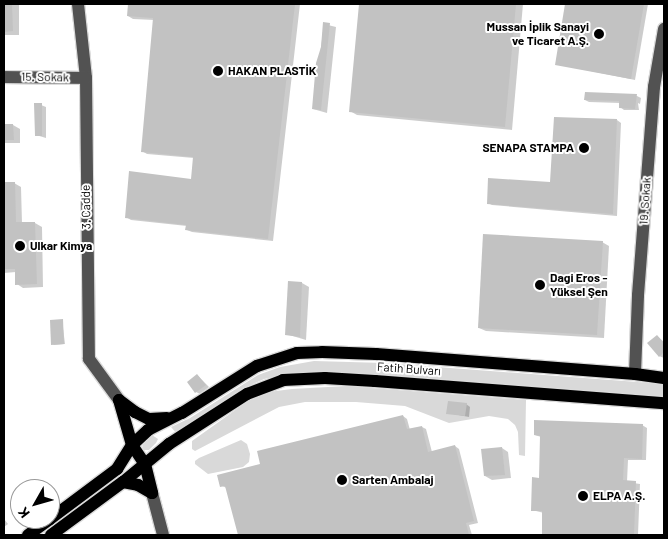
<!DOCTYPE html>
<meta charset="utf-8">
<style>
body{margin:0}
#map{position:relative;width:668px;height:539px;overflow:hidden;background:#fff;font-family:Barlow,sans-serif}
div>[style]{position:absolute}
.green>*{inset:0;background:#d9d9d9}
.shadow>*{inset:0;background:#0003}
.building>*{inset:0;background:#c2c2c2}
.roads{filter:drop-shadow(1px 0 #dbdbdb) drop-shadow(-1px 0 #dbdbdb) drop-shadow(0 1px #dbdbdb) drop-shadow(0 -1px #dbdbdb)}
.minor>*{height:12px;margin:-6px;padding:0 6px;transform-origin:6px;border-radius:6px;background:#525252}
.major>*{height:12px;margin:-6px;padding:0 6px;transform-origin:6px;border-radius:6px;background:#000}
.dots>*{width:14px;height:14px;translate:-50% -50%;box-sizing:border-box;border:2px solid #fff;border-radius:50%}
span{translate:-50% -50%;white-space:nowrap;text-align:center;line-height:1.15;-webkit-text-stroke:4px #fff;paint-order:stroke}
.poi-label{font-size:12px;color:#000;font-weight:700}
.right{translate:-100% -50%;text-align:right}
.left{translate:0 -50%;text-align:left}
.street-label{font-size:12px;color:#000}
.frame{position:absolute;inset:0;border:5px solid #000;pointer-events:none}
.north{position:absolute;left:10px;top:479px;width:50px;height:50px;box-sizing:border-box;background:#fff;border:1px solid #999;border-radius:50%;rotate:232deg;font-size:14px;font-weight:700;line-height:20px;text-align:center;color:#000}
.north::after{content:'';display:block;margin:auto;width:18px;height:22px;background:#000;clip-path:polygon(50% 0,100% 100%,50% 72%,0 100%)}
</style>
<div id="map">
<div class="green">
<i style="clip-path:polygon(314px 361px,384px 363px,664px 384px,664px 399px,609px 392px,381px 376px,283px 375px,264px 379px,253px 384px,178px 435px,171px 427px,190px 418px,258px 375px,280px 367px)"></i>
<i style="clip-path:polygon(346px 386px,526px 400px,525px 456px,519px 455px,518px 432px,515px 425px,508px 419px,489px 416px,449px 423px,405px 406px,356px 402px,305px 402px,279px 407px,195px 451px,192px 449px,192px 441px,248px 401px,268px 392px,292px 389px)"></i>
<i style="clip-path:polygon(152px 435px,158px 439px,156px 443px,149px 450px,142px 450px,143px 441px)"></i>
<i style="clip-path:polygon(241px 440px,247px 444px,250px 454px,249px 462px,243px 467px,208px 474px,195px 464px,195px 461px,199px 458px)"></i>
</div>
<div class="shadow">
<i style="clip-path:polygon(4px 4px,19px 4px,19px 35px,4px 35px)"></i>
<i style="clip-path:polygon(129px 4px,300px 4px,273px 241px,192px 232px,187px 230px,187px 226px,131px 220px,126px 217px,192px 180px,194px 158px,147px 154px,142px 151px,154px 20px,133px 19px,128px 16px)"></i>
<i style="clip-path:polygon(360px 4px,523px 4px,512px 130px,357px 115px,350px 111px)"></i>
<i style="clip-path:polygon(567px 4px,648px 4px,635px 80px,556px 64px)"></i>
<i style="clip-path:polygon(324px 24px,336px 27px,327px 113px,313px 109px)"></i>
<i style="clip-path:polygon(586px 93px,637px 96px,641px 98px,640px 104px,638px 103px,639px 110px,624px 110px,620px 107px,620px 103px,589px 102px,585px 100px)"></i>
<i style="clip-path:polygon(41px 105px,46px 107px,46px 138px,36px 135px)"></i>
<i style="clip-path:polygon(617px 120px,621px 123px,617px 216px,492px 205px,488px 203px,551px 183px)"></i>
<i style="clip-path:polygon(4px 125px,13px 125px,20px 129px,20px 143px,4px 143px)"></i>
<i style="clip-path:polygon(14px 183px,21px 187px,22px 223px,35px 223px,42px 227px,43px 287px,23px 288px,17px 284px,16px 272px,4px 273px,4px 184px)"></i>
<i style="clip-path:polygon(602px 242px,609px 246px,604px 338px,486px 331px,479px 328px)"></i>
<i style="clip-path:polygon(289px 282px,302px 283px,309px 287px,306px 340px,286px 334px)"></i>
<i style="clip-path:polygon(62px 320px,65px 344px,54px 345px,53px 344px)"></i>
<i style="clip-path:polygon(657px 336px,664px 342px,664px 358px,659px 356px)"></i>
<i style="clip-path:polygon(197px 375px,209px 387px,200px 394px,196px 392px)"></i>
<i style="clip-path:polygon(466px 404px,470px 407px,469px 417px,448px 413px)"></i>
<i style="clip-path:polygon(403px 416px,407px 419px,410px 430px,422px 427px,426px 429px,432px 452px,455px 446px,459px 449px,478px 523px,469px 525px,472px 535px,239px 535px,227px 488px,222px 486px,262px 465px)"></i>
<i style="clip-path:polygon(642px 425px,647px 428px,646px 460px,628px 460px,627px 482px,640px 484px,638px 535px,543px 535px,544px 513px,532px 510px,540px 479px,541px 437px,535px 435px)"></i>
<i style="clip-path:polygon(502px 448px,508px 452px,511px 478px,492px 480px,485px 476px)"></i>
<i style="clip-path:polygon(4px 519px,8px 524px,4px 527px)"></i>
</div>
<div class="building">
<i style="clip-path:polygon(4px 4px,12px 4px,13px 31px,4px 32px)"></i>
<i style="clip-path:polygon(128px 4px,295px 4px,268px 239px,185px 230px,186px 225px,125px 218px,129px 171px,191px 179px,193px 157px,141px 152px,153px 18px,127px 16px)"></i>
<i style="clip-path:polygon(359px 4px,516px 4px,505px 127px,349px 112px)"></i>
<i style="clip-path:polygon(565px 4px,644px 4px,631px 79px,555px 65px)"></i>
<i style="clip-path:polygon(323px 22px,330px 23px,321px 110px,312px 109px,316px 63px,321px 47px)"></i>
<i style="clip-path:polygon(585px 92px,637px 94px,635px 109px,619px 108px,619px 101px,584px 100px)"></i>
<i style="clip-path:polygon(34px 103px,42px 103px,42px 136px,35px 136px)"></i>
<i style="clip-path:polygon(554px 117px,617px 119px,613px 214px,487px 204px,488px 178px,550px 182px)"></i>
<i style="clip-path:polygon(4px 124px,13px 124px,14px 140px,4px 140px)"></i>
<i style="clip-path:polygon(4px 182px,15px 182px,16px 222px,35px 222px,37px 284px,15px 285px,15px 269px,4px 269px)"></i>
<i style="clip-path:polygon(483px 234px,603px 241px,597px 335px,478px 328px)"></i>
<i style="clip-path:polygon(288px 281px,302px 282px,300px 337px,285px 335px)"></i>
<i style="clip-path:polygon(63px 319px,64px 344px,51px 345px,50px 320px)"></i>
<i style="clip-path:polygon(657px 335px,664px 343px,664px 352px,659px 357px,647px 343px)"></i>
<i style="clip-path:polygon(197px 374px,206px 385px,195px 393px,187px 382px)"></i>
<i style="clip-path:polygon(448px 401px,467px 403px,465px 416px,446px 414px)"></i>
<i style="clip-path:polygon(403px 415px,407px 429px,422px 426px,428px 452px,455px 445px,474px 521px,466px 523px,469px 535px,238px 535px,225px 486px,220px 487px,217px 475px,260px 464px,257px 451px)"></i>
<i style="clip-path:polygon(534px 420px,643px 424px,642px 459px,624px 458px,623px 480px,636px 481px,634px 535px,542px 535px,542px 511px,531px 511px,532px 477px,539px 478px,540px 436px,534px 435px)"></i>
<i style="clip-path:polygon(502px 447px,505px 475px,484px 476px,481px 449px)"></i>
</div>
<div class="roads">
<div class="minor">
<i style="left:78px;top:4px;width:74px;rotate:83.8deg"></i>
<i style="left:86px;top:78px;width:281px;rotate:89.4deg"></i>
<i style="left:89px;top:359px;width:51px;rotate:53.8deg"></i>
<i style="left:4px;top:77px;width:82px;rotate:0.7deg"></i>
<i style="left:635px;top:374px;width:79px;rotate:-87.8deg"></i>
<i style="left:638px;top:295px;width:209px;rotate:-85.6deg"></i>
<i style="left:654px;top:87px;width:59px;rotate:-80.2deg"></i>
<i style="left:152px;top:493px;width:43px;rotate:75.3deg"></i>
</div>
<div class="major">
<i style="left:119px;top:400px;width:47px;rotate:73.9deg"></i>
<i style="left:132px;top:445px;width:23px;rotate:56deg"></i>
<i style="left:145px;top:464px;width:30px;rotate:76deg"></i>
<i style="left:119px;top:400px;width:20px;rotate:37deg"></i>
<i style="left:135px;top:412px;width:16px;rotate:27deg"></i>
<i style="left:149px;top:419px;width:18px;rotate:-3deg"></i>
<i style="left:123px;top:482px;width:15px;rotate:11deg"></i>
<i style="left:138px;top:485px;width:16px;rotate:30deg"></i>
<i style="left:50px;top:519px;width:84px;rotate:-36.7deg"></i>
<i style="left:117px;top:469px;width:28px;rotate:-58deg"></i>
<i style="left:132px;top:445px;width:22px;rotate:-43deg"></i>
<i style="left:148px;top:430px;width:38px;rotate:-27deg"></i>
<i style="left:182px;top:413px;width:89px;rotate:-32.1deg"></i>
<i style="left:257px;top:366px;width:42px;rotate:-18deg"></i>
<i style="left:297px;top:353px;width:25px;rotate:-2deg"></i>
<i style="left:322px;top:352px;width:54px;rotate:2.1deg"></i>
<i style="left:376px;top:354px;width:260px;rotate:4.4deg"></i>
<i style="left:635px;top:374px;width:29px;rotate:8deg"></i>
<i style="left:28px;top:535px;width:27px;rotate:-36deg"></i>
<i style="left:51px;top:535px;width:89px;rotate:-36.4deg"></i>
<i style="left:123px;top:482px;width:60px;rotate:-39.6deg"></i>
<i style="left:169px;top:444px;width:93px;rotate:-32.7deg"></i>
<i style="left:247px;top:394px;width:39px;rotate:-21deg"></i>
<i style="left:283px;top:380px;width:42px;rotate:-2.7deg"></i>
<i style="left:325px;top:378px;width:50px;rotate:3.4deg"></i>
<i style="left:375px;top:381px;width:290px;rotate:4.4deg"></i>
</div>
</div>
<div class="dots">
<i style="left:599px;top:34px;background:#000"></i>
<i style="left:218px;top:71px;background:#000"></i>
<i style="left:584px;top:148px;background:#000"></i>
<i style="left:20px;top:246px;background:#000"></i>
<i style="left:540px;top:285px;background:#000"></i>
<i style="left:342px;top:480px;background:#000"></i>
<i style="left:583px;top:496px;background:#000"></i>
</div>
<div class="poi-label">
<span class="right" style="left:589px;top:34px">Mussan İplik Sanayi<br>ve Ticaret A.Ş.</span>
<span class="left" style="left:228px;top:71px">HAKAN PLASTİK</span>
<span class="right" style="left:574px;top:148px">SENAPA STAMPA</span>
<span class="left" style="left:30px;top:246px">Ulkar Kimya</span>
<span class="left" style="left:550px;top:285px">Dagi Eros -<br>Yüksel Şen</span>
<span class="left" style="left:352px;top:480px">Sarten Ambalaj</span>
<span class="left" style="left:593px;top:496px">ELPA A.Ş.</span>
</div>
<div class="street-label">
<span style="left:45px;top:77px;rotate:1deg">15. Sokak</span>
<span style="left:645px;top:201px;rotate:-86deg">19. Sokak</span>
<span style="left:86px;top:207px;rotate:-91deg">3. Cadde</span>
<span style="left:409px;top:369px;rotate:4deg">Fatih Bulvarı</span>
</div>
<div class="frame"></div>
<div class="north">K</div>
</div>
